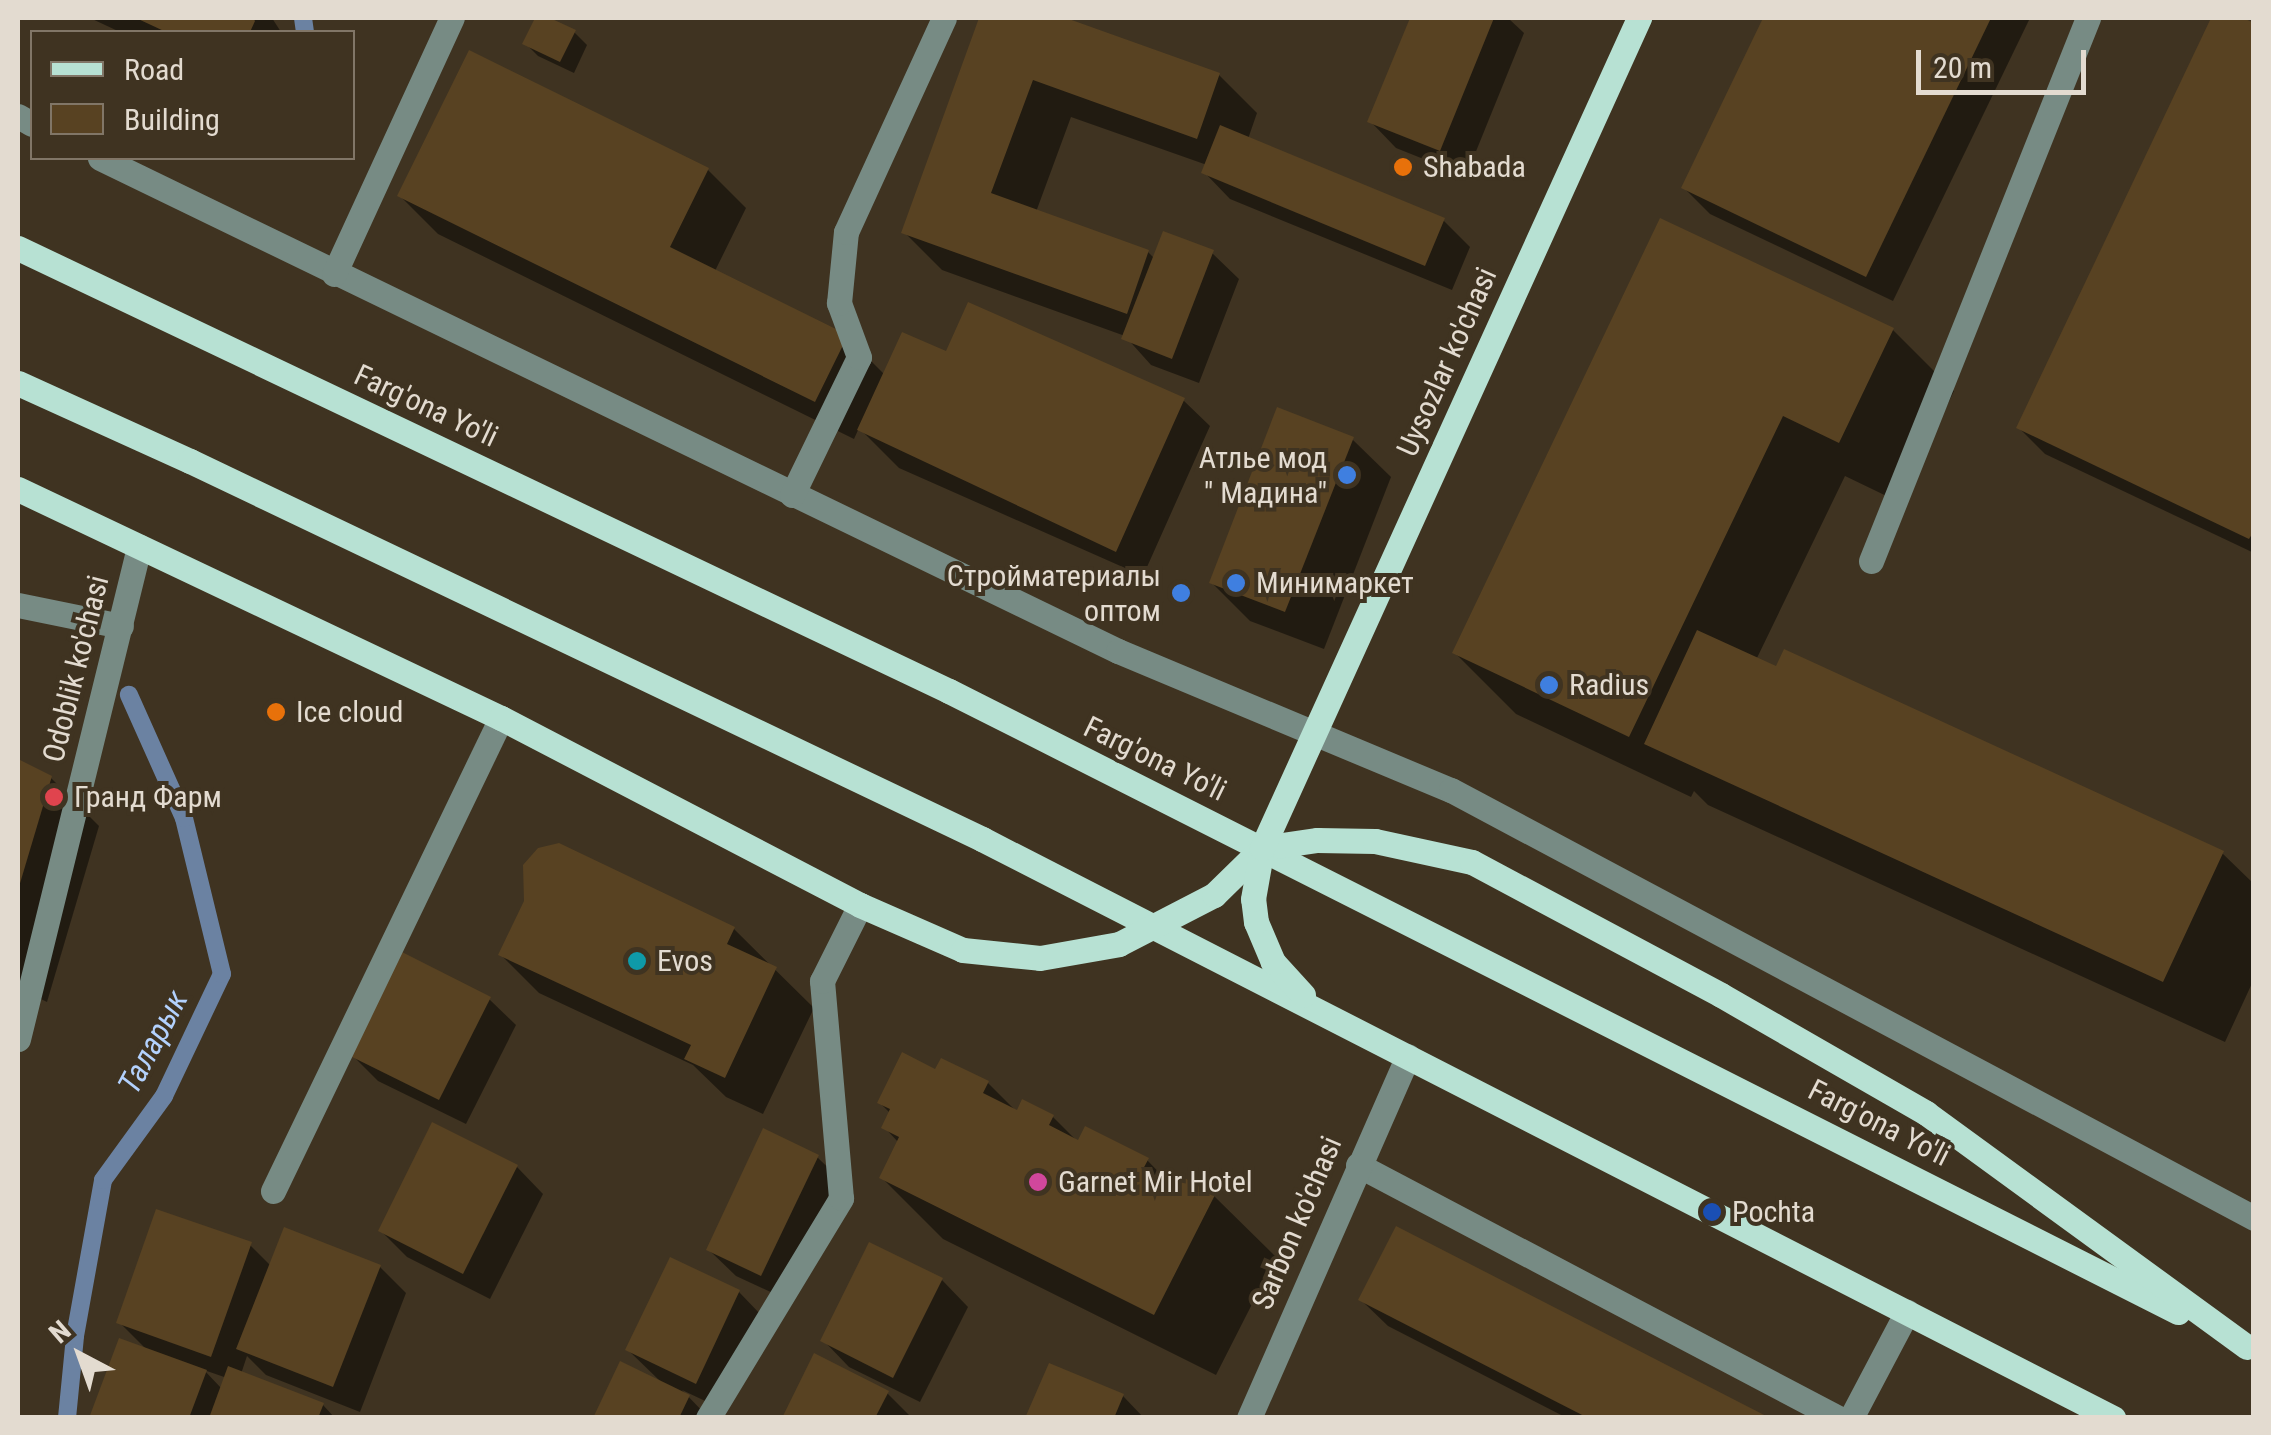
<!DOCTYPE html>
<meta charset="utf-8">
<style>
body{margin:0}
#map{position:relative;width:2271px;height:1435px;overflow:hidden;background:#3f3321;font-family:"Roboto Condensed",sans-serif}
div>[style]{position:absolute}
.shadow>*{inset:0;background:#0007}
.stream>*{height:18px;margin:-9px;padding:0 9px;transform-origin:9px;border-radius:9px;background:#6b82a2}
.building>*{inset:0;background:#584222}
.minor>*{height:25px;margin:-12.5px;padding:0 12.5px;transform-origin:12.5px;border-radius:12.5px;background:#778b84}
.major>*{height:25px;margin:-12.5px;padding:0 12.5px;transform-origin:12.5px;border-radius:12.5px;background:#b7e1d3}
.dots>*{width:28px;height:28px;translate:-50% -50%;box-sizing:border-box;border:5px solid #3f3321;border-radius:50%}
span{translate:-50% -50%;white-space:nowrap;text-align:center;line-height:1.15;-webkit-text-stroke:8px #3f3321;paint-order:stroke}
.poi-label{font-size:30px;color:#e3dbd0}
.left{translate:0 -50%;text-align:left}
.right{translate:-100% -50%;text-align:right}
.street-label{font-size:30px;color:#e3dbd0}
.water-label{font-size:32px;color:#b3d1fd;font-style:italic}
.frame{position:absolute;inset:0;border:20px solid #e3dbd0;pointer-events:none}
.legend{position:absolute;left:30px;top:30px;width:325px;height:130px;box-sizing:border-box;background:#3f3321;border:2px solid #817667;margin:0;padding:12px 18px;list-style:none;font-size:30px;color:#e3dbd0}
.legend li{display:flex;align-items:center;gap:20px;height:50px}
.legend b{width:50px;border:2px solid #817667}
.north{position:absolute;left:30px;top:1305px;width:100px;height:100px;-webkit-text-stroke:8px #3f3321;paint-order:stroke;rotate:319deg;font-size:28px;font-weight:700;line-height:40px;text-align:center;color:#e3dbd0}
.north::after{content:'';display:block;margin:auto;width:35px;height:45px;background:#e3dbd0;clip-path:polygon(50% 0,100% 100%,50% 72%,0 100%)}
.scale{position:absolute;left:1916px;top:50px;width:170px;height:45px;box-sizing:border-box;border:5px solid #e3dbd0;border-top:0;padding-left:12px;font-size:30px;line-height:35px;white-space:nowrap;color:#e3dbd0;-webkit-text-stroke:8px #3f3321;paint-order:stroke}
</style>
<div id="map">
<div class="shadow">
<i style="clip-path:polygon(90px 18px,272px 18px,281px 32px,120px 32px)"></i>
<i style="clip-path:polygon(537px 18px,574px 32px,587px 45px,574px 73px,538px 56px,525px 43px)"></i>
<i style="clip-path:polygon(981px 18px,1059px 18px,1219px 75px,1257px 113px,1248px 139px,1444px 221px,1470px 247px,1452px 290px,1230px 199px,1204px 172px,1207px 165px,1071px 117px,1036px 212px,1148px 252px,1155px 259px,1212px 253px,1239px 279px,1199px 383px,1151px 365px,1125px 336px,942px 270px,904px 232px)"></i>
<i style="clip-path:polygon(1413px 18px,1508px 18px,1524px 33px,1466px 176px,1396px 148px,1370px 121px)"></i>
<i style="clip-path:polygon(1766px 18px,2030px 18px,1893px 301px,1710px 214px,1684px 188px)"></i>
<i style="clip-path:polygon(2214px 18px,2237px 18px,2254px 25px,2254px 553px,2045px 454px,2019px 428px)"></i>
<i style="clip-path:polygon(708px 170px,746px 208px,715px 271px,847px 337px,885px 375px,947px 355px,1183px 400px,1210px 426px,1143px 576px,899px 468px,859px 428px,854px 439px,438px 234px,400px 196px)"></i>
<i style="clip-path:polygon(1661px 221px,1893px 330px,1954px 391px,1901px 503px,1845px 476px,1756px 660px,2222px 853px,2254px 884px,2254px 979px,2225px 1042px,1708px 805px,1694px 791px,1691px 797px,1516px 714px,1455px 653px)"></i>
<i style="clip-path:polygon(1352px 439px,1391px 477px,1324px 649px,1250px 621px,1212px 583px)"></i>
<i style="clip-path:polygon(18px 762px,51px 778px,99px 826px,47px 1002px,18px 988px)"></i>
<i style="clip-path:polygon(526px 902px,734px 929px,814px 1008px,763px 1114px,726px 1097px,693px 1065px,539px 993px,501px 955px)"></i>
<i style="clip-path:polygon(489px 999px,516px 1025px,466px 1124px,378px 1081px,351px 1054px)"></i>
<i style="clip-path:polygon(936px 1072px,988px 1083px,1018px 1113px,1053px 1117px,1079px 1143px,1147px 1160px,1177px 1191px,1214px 1196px,1276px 1257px,1216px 1375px,943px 1239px,882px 1178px,899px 1143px,884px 1127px,890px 1113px,880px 1103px)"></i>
<i style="clip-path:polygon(433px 1125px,517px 1167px,543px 1194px,490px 1299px,407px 1257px,381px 1231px)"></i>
<i style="clip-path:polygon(817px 1157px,844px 1183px,788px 1300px,736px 1276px,709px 1250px)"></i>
<i style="clip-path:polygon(evenodd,250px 1245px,271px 1266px,380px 1267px,406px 1293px,360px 1412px,266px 1375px,247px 1356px,241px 1374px,323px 1405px,335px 1418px,92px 1418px,147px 1350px,119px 1322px,250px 1245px,204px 1370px,227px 1378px,222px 1389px,204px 1370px)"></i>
<i style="clip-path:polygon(942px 1280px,968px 1307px,920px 1402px,849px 1367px,823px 1340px)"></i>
<i style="clip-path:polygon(739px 1292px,765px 1319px,722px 1409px,682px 1390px,709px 1418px,596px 1418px,661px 1382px,628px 1350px)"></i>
<i style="clip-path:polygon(1361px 1300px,1765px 1418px,1567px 1418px,1388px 1326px)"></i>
<i style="clip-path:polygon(887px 1393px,912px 1418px,785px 1418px)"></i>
<i style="clip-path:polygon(1123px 1396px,1144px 1418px,1028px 1418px)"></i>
</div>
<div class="stream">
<i style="left:303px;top:18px;width:14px;rotate:82deg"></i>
<i style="left:67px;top:1418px;width:82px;rotate:-84.4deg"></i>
<i style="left:75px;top:1336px;width:158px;rotate:-79.8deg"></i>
<i style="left:103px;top:1180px;width:104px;rotate:-54deg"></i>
<i style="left:164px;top:1096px;width:135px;rotate:-64.6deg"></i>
<i style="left:222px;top:974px;width:161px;rotate:-103.7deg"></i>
<i style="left:184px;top:818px;width:135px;rotate:-114.1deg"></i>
</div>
<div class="building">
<i style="clip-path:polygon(136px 18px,253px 18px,255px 21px,250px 32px,166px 32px)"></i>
<i style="clip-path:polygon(535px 18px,550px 18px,576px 30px,560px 62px,522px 44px)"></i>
<i style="clip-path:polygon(979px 18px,1066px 18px,1220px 73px,1197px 139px,1033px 80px,991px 193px,1149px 250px,1127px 314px,901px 233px)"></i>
<i style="clip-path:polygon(1410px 18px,1494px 18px,1440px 151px,1367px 122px)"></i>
<i style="clip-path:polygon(1763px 18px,1991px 18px,1866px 277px,1681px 188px)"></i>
<i style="clip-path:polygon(2211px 18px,2243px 18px,2254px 23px,2254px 531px,2249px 539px,2016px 428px)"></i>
<i style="clip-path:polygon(469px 50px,709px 168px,670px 247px,848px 335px,815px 402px,397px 196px)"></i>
<i style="clip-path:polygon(1220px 125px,1445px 218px,1425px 266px,1201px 173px)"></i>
<i style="clip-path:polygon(1660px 218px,1894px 328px,1839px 443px,1783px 416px,1629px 737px,1452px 653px)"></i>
<i style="clip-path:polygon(1163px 231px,1214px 250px,1172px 359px,1121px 339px)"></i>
<i style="clip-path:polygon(968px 302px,1185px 398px,1116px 552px,857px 430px,902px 332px,946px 351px)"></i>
<i style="clip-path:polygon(1277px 407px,1354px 437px,1285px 612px,1209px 583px)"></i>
<i style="clip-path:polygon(1697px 630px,1776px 666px,1784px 649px,2224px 851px,2163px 982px,1644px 744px)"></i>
<i style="clip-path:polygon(18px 759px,52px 776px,18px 890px)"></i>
<i style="clip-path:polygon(559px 843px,735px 927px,727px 944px,777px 967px,725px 1078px,684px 1059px,691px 1045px,498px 955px,524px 901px,523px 865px,538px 848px)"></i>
<i style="clip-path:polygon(400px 951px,491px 997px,439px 1100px,348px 1055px)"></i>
<i style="clip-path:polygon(902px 1052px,935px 1069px,941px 1058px,989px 1081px,983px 1093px,1017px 1110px,1022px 1099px,1054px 1115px,1049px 1125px,1078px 1140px,1085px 1126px,1149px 1158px,1142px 1171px,1176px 1188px,1182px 1177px,1216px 1193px,1154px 1315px,879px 1178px,899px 1137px,881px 1128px,890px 1109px,877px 1103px)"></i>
<i style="clip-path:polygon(432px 1122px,518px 1165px,463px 1274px,378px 1231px)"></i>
<i style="clip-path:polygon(763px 1128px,819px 1155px,761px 1276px,706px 1250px)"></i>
<i style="clip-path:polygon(156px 1209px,252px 1242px,211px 1357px,116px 1323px)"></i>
<i style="clip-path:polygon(1396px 1226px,1770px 1418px,1588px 1418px,1358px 1300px)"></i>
<i style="clip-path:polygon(284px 1227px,381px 1265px,333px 1387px,236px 1349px)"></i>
<i style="clip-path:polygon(869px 1242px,943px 1278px,893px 1378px,820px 1341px)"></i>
<i style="clip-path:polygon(670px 1257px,740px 1290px,696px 1384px,625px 1350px)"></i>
<i style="clip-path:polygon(119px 1338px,207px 1370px,189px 1418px,89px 1418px)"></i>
<i style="clip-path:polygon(814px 1353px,889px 1391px,875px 1418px,782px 1418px)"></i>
<i style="clip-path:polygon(620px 1361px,690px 1395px,679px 1418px,593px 1418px)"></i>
<i style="clip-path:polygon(1049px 1363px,1124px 1394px,1114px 1418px,1025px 1418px)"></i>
<i style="clip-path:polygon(228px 1366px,324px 1403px,318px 1418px,209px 1418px)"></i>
</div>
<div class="minor">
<i style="left:18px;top:116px;width:16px;rotate:30deg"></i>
<i style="left:100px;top:158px;width:1131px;rotate:25.84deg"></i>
<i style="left:1118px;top:651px;width:361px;rotate:22.7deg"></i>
<i style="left:1451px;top:790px;width:910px;rotate:28.06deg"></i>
<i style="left:334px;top:274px;width:282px;rotate:-65.3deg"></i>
<i style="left:792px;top:495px;width:153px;rotate:-64.1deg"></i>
<i style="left:859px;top:357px;width:58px;rotate:-110.3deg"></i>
<i style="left:839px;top:303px;width:71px;rotate:-84.4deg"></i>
<i style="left:846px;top:232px;width:235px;rotate:-65.4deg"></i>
<i style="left:1871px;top:561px;width:585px;rotate:-68.22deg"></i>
<i style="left:18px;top:605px;width:105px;rotate:11.5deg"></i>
<i style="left:18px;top:1039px;width:507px;rotate:-76.18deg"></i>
<i style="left:1358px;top:1165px;width:543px;rotate:27.79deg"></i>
<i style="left:273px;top:1191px;width:525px;rotate:-64.26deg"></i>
<i style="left:708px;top:1418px;width:257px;rotate:-58.8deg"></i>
<i style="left:841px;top:1198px;width:218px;rotate:-95deg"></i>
<i style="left:822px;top:981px;width:85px;rotate:-63.4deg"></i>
<i style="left:1249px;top:1418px;width:395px;rotate:-66.3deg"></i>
<i style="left:1851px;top:1418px;width:120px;rotate:-62.2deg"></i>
</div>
<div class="major">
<i style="left:18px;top:248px;width:1031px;rotate:25.45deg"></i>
<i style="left:949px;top:691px;width:1377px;rotate:26.81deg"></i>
<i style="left:18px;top:383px;width:189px;rotate:24.4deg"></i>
<i style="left:190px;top:461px;width:878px;rotate:25.51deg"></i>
<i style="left:982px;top:839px;width:1271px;rotate:27.11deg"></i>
<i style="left:18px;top:489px;width:535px;rotate:25.37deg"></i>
<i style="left:501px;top:718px;width:405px;rotate:27.5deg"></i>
<i style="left:860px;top:905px;width:112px;rotate:23.6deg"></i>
<i style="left:963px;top:950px;width:77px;rotate:5.9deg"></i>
<i style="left:1040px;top:958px;width:80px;rotate:-10deg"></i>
<i style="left:1119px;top:944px;width:107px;rotate:-27.3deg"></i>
<i style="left:1214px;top:895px;width:67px;rotate:-44.4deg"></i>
<i style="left:1262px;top:848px;width:56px;rotate:-8.3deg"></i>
<i style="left:1317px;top:840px;width:58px;rotate:1deg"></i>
<i style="left:1375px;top:841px;width:99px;rotate:12.2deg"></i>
<i style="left:1472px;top:862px;width:282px;rotate:28.1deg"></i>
<i style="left:1721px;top:995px;width:237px;rotate:29.9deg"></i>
<i style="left:1926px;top:1113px;width:397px;rotate:36.1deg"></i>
<i style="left:1303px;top:995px;width:45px;rotate:-132.3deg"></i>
<i style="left:1273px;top:962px;width:43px;rotate:-113deg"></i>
<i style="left:1256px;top:922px;width:23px;rotate:-97deg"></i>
<i style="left:1253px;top:899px;width:52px;rotate:-80deg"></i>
<i style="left:1262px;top:848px;width:912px;rotate:-65.57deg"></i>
</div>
<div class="dots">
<i style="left:1403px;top:167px;background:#e8710a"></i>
<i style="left:1347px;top:475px;background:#3f7fe0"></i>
<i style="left:1236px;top:583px;background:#3f7fe0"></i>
<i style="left:1181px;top:593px;background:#3f7fe0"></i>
<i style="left:1549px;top:685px;background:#3f7fe0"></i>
<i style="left:276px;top:712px;background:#e8710a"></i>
<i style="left:54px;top:797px;background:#e0444e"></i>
<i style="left:637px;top:961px;background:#0f9aa8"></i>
<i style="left:1038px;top:1182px;background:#d1479c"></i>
<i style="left:1712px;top:1212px;background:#1a4fb4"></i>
</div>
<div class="poi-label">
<span class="left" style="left:1423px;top:167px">Shabada</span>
<span class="right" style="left:1327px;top:475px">Атлье мод<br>" Мадина"</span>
<span class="right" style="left:1161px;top:593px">Стройматериалы<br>оптом</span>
<span class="left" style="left:1256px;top:583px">Минимаркет</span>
<span class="left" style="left:1569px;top:685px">Radius</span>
<span class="left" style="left:296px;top:712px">Ice cloud</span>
<span class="left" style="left:74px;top:797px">Гранд Фарм</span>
<span class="left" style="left:657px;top:961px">Evos</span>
<span class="left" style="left:1058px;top:1182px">Garnet Mir Hotel</span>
<span class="left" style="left:1732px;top:1212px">Pochta</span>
</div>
<div class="street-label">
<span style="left:1447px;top:362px;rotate:-66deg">Uysozlar ko'chasi</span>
<span style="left:426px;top:406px;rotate:25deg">Farg'ona Yo'li</span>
<span style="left:76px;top:669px;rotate:-76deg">Odoblik ko'chasi</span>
<span style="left:1155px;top:759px;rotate:26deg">Farg'ona Yo'li</span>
<span style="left:1879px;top:1123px;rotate:27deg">Farg'ona Yo'li</span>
<span style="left:1297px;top:1223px;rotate:-67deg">Sarbon ko'chasi</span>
</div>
<div class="water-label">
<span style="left:153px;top:1042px;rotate:-62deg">Таларык</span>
</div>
<div class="frame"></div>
<ul class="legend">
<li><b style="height:12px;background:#b7e1d3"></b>Road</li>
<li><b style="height:28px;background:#584222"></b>Building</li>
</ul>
<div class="north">N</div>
<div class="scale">20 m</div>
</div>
